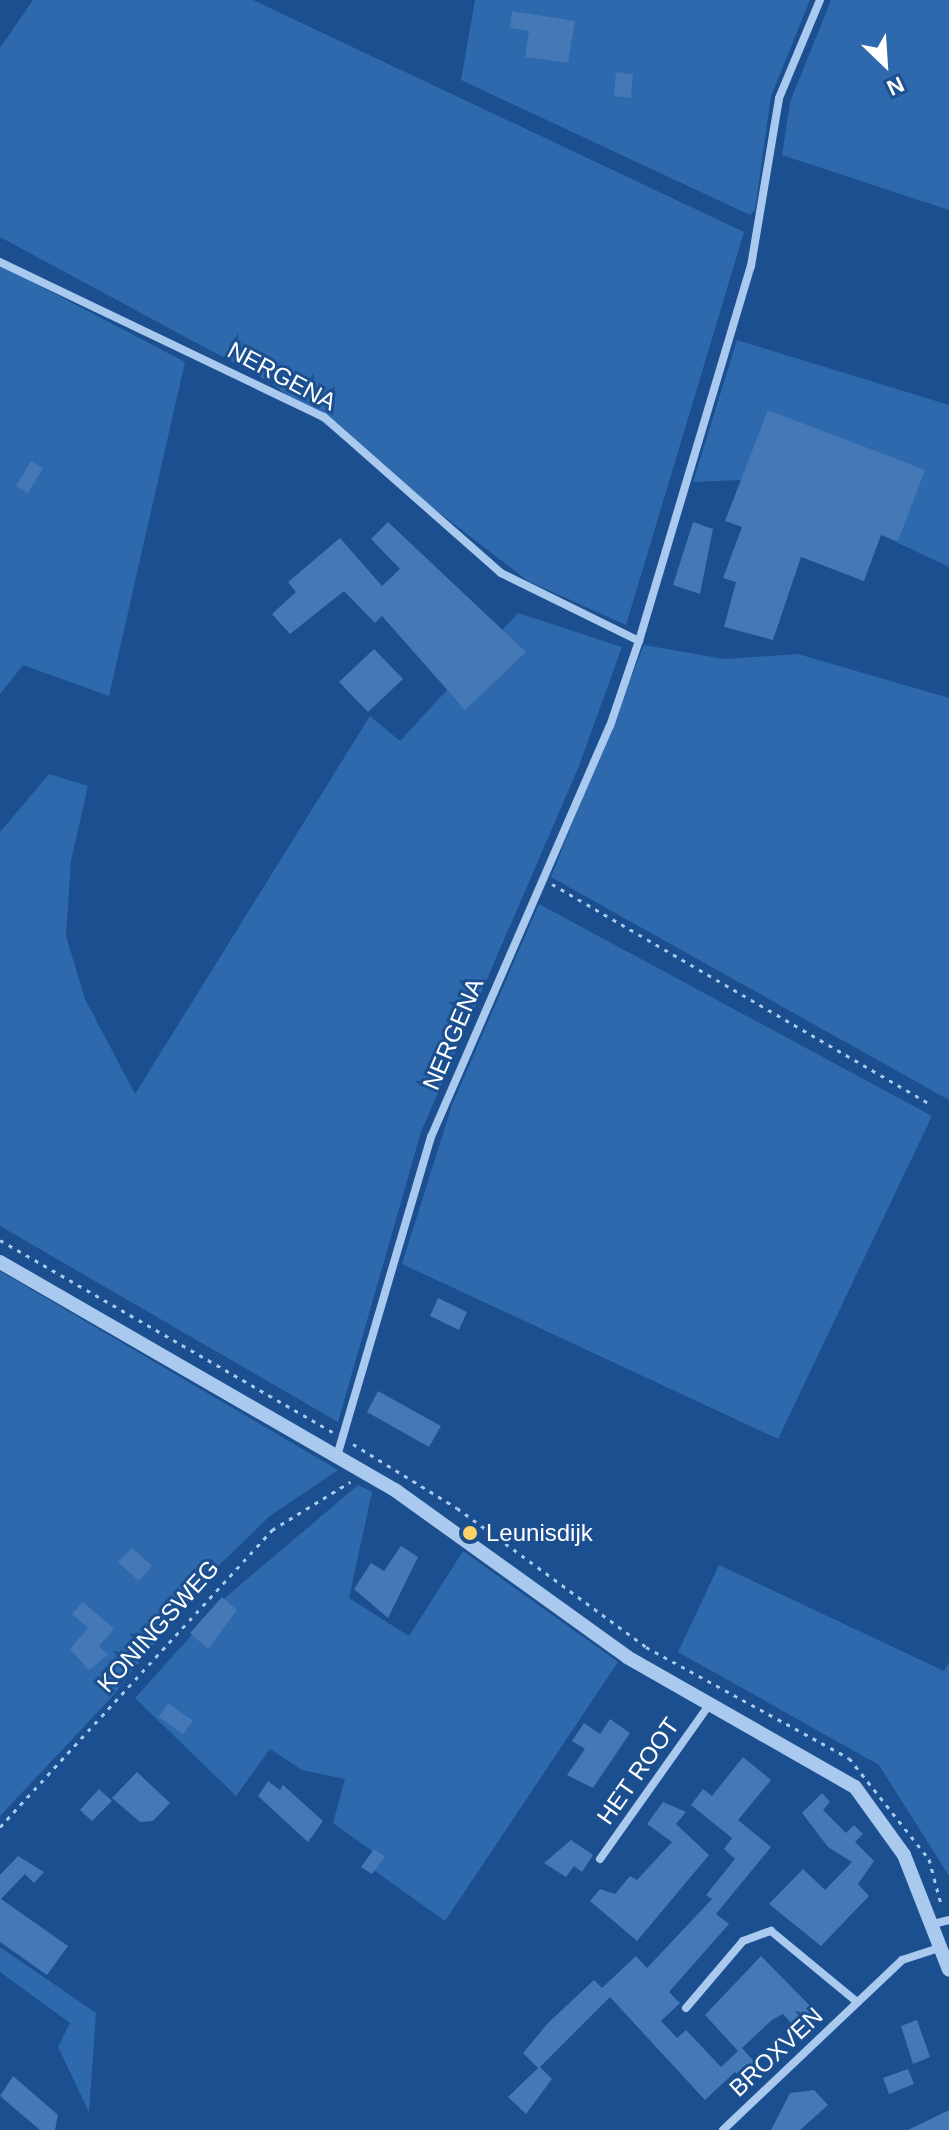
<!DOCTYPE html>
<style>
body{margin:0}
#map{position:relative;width:949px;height:2130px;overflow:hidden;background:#1b4f8f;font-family:Arial,sans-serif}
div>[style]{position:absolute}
.green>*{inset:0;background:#2e69ad}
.building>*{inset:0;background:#4478b7}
.path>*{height:3px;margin-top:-1.5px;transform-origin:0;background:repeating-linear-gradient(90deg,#a9c9ee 0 4px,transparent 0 10px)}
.minor>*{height:8px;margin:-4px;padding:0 4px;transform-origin:4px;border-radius:4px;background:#a9c9ee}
.tertiary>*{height:14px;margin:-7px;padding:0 7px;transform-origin:7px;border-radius:7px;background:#a9c9ee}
.dots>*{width:22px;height:22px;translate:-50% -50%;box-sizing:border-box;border:4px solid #1b4f8f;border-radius:50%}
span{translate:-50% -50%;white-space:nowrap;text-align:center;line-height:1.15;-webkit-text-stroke:6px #1b4f8f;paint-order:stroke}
.street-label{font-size:24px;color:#fff}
.poi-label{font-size:24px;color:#fff}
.left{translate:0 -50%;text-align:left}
.north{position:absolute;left:845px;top:24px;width:80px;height:80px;-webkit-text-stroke:6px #1b4f8f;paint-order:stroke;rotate:155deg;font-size:22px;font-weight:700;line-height:32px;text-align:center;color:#fff}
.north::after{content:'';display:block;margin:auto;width:28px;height:36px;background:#fff;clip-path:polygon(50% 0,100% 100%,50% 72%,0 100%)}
</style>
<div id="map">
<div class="green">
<i style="clip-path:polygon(33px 0,253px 0,744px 232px,626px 625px,528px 581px,271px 383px,0 237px,0 48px)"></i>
<i style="clip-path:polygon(475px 0,810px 0,771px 96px,755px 210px,750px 215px,461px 80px)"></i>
<i style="clip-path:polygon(831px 0,949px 0,949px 210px,782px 155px,790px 102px)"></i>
<i style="clip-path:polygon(0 265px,185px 362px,109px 696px,23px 665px,0 694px)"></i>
<i style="clip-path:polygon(737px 340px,949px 405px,949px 567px,763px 479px,693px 482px)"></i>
<i style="clip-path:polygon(518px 613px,622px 647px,579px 766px,421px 1132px,338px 1422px,0 1226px,0 832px,49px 774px,88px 786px,71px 861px,66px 936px,85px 999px,135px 1094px,370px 716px,400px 741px)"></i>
<i style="clip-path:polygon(644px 645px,724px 659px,798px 654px,949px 698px,949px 1100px,551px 877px)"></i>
<i style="clip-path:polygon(539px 904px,932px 1116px,778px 1439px,402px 1264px,452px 1105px)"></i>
<i style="clip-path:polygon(0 1271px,338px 1470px,270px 1516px,208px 1576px,110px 1699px,0 1816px)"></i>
<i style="clip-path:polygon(358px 1485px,372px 1492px,349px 1598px,409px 1636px,463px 1551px,618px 1662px,445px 1921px,368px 1866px,375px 1853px,333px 1823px,345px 1779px,302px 1770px,270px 1749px,236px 1796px,135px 1698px,226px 1597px)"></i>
<i style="clip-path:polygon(719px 1565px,944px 1671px,949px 1662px,949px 1876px,879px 1765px,678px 1652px)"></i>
<i style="clip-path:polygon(0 1947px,96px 2013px,89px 2112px,58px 2047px,70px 2023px,0 1972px)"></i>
</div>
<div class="building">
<i style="clip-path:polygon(512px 11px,575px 21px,568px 63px,525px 57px,529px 31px,510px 28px)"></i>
<i style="clip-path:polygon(616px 72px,633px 74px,631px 98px,614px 96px)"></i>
<i style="clip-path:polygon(768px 410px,925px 470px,898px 541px,881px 535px,864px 581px,801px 557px,773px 640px,724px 627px,736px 582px,723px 578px,742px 527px,725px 521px)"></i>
<i style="clip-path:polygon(31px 461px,43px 468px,28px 493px,16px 486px)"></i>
<i style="clip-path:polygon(388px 522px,526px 652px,465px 710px,382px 616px,375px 623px,344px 591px,290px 634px,272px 614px,296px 592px,288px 582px,340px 538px,382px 586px,400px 569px,371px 539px)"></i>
<i style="clip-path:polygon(693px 522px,713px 529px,700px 594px,673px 585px)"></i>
<i style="clip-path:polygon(374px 649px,403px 679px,368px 712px,339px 682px)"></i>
<i style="clip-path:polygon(438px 1298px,467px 1312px,459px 1330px,430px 1316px)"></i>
<i style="clip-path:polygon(378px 1391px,441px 1426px,429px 1447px,367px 1412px)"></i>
<i style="clip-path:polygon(401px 1546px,418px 1557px,388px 1618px,354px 1589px,371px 1563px,384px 1571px)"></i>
<i style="clip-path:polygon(132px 1548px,152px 1566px,139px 1581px,118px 1562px)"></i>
<i style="clip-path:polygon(222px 1597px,237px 1610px,208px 1649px,190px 1633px)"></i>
<i style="clip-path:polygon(83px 1602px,114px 1629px,99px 1646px,108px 1655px,89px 1670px,70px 1649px,88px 1628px,72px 1614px)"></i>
<i style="clip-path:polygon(168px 1703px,193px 1721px,183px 1734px,159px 1717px)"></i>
<i style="clip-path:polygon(610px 1719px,630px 1733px,593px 1788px,567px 1775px,585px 1749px,572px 1741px,584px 1723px,600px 1734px)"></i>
<i style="clip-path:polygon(743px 1757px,771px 1780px,738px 1820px,771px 1847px,716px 1914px,729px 1924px,669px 1992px,680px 2003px,661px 2021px,677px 2038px,686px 2030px,721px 2067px,738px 2051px,705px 2015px,761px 1956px,817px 2013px,798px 2031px,783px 2014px,772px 2020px,742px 2048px,759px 2067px,744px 2081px,735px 2072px,705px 2100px,610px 1997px,540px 2067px,552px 2079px,526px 2114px,508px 2097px,538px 2068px,523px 2053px,548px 2023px,594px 1980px,602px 1988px,636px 1956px,647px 1968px,712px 1899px,706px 1895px,735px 1859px,724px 1849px,732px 1838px,691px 1805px,703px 1789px,712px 1796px)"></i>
<i style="clip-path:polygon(137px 1772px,170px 1803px,153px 1821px,140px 1822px,112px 1798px)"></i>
<i style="clip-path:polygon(268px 1781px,280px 1790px,283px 1785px,323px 1821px,308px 1842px,258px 1796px)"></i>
<i style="clip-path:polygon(99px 1789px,112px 1801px,92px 1821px,80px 1810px)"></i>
<i style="clip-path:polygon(822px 1793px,830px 1802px,823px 1810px,846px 1833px,854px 1825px,863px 1834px,855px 1842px,874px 1861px,858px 1884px,869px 1896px,821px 1946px,769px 1904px,803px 1869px,825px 1890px,852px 1862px,828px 1847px,802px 1813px)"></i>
<i style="clip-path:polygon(663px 1802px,686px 1812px,676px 1824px,709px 1855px,637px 1941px,590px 1901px,600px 1889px,615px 1894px,630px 1876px,637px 1880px,672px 1842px,647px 1824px)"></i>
<i style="clip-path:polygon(571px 1840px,593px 1855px,582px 1872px,574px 1866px,566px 1877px,544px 1863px)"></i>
<i style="clip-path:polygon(374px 1849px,385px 1857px,372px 1874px,361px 1867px)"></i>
<i style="clip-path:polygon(18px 1856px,44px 1872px,34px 1883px,25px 1874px,1px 1899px,68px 1946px,47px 1975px,0 1942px,0 1875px)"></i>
<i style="clip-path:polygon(917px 2020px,930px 2057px,913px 2064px,901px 2026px)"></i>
<i style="clip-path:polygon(908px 2069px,914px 2084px,889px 2094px,883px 2078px)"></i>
<i style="clip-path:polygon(13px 2076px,58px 2115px,55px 2130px,40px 2130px,0 2096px)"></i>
<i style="clip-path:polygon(814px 2090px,828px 2105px,809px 2122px,800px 2130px,771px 2130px,790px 2093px)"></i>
<i style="clip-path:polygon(949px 2110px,949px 2130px,908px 2130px)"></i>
</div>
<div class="path">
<i style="left:552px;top:884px;width:436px;rotate:30.2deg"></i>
<i style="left:0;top:1240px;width:384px;rotate:30deg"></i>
<i style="left:353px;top:1444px;width:122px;rotate:31.6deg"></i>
<i style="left:457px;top:1508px;width:235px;rotate:36.3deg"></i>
<i style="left:646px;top:1647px;width:231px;rotate:28.7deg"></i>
<i style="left:849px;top:1758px;width:129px;rotate:51.6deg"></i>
<i style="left:929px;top:1859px;width:47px;rotate:75.1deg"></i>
<i style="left:0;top:1827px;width:403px;rotate:-47.5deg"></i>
<i style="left:272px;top:1530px;width:92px;rotate:-31.6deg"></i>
</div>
<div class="minor">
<i style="left:0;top:262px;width:359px;rotate:25.6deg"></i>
<i style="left:324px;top:417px;width:236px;rotate:41.4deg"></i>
<i style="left:501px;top:573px;width:154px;rotate:26.2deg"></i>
<i style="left:337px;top:1456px;width:333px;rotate:-73.6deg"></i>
<i style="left:431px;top:1137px;width:448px;rotate:-66.5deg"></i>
<i style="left:610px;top:726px;width:90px;rotate:-71.2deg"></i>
<i style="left:639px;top:641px;width:391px;rotate:-73.4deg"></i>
<i style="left:751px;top:266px;width:170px;rotate:-80.5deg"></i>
<i style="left:779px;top:98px;width:106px;rotate:-67.3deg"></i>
<i style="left:600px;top:1859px;width:189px;rotate:-54.7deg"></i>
<i style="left:933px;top:1924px;width:16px;rotate:-14deg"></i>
<i style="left:686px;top:2008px;width:88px;rotate:-49.6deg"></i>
<i style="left:743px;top:1941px;width:30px;rotate:-20deg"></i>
<i style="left:771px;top:1931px;width:112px;rotate:39.5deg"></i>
<i style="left:723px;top:2130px;width:247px;rotate:-43.5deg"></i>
<i style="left:902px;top:1960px;width:35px;rotate:-18deg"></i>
</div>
<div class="tertiary">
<i style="left:0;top:1262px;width:456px;rotate:30deg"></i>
<i style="left:395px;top:1490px;width:286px;rotate:35.7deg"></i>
<i style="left:627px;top:1657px;width:262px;rotate:29.7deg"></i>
<i style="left:855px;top:1787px;width:84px;rotate:54.2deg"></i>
<i style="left:904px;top:1855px;width:123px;rotate:68.6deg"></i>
</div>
<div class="dots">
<i style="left:470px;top:1533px;background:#ffd166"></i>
</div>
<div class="street-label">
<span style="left:282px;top:376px;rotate:28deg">NERGENA</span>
<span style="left:453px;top:1034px;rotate:-67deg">NERGENA</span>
<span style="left:158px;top:1626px;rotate:-48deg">KONINGSWEG</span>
<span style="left:638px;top:1771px;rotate:-55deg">HET ROOT</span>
<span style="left:776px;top:2052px;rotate:-43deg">BROXVEN</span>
</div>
<div class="poi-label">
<span class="left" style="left:486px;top:1533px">Leunisdijk</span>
</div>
<div class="north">N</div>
</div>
